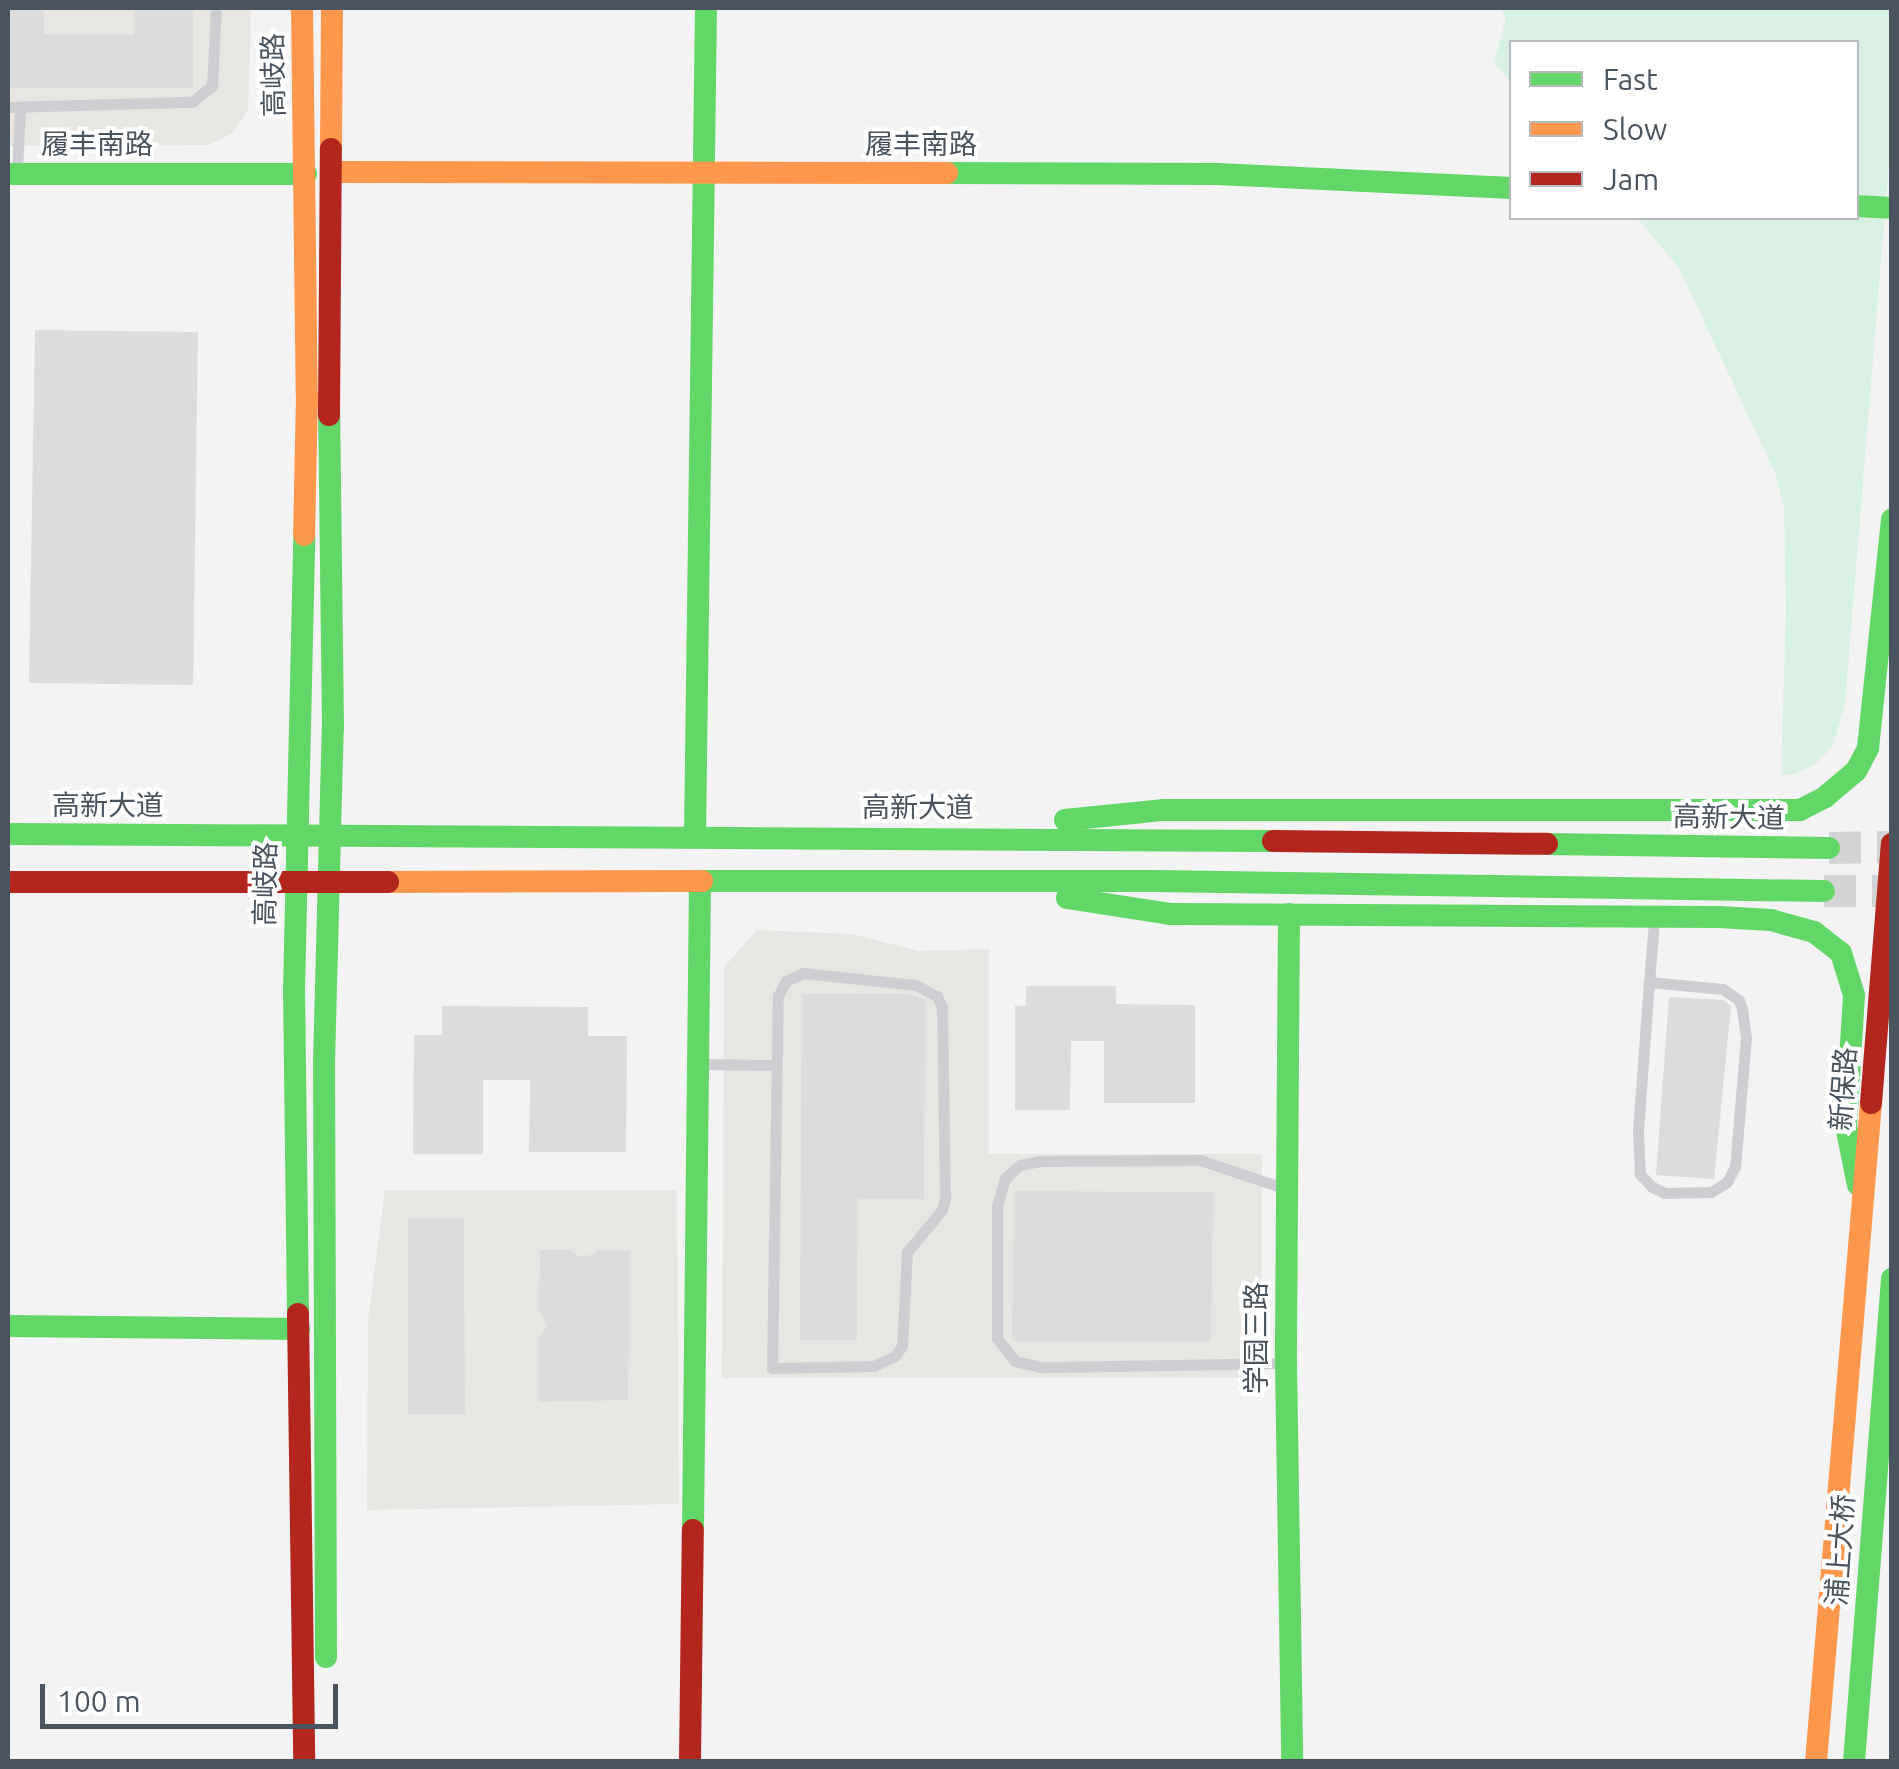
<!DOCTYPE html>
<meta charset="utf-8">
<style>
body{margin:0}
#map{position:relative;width:1899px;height:1769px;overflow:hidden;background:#f3f3f3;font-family:Ubuntu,"Noto Sans SC",sans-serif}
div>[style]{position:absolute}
.commercial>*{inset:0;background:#e7e6e2}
.green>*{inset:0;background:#d9f1e3}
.building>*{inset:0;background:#dcdcdd}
.secondary-tunnel>*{height:32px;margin-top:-16px;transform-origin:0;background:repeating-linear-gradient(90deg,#d1d3d5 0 32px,transparent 0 48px)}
.lane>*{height:11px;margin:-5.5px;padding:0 5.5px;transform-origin:5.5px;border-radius:5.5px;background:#ccced1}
.fast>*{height:22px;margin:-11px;padding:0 11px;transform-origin:11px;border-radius:11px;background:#63d668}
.slow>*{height:22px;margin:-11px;padding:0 11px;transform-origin:11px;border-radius:11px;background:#ff974d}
.jam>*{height:22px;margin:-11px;padding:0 11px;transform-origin:11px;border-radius:11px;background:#b3261e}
span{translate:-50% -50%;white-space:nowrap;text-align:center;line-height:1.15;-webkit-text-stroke:8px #fff;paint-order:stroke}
.street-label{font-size:28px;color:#4a545f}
.frame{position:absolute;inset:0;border:10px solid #4a545f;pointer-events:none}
.legend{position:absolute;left:1509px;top:40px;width:350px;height:180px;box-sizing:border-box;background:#fff;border:2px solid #b7bbbf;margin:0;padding:12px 18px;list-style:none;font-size:30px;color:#4a545f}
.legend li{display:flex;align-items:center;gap:20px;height:50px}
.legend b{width:50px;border:2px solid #b7bbbf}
.scale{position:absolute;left:40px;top:1684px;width:298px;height:45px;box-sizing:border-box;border:5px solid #4a545f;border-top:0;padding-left:12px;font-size:30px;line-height:35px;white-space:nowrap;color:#4a545f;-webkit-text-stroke:8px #fff;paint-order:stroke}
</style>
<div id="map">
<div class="commercial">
<i style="clip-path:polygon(8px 8px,251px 8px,248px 111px,231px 134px,208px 145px,8px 146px)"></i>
<i style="clip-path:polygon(757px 930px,852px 934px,919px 951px,989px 949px,989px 1154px,1262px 1154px,1261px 1378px,722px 1378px,724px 967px)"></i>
<i style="clip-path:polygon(385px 1190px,677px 1190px,679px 1504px,367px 1510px,368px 1320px)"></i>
</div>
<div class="green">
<i style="clip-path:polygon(1501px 8px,1891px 8px,1891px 138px,1845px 703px,1833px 746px,1815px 764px,1794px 774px,1781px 775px,1786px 610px,1784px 509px,1776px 475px,1679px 268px,1637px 218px,1856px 218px,1856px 42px,1512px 42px,1511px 81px,1494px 63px,1506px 19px)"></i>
</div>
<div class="building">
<i style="clip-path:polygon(8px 8px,44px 8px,44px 34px,134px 35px,134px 8px,193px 8px,193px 88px,8px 88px)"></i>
<i style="clip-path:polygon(35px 330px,198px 332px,193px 685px,29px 683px)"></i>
<i style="clip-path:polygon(1026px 986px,1116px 986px,1116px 1004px,1195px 1005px,1195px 1103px,1104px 1103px,1104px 1041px,1071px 1041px,1070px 1110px,1015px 1110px,1015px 1006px,1026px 1006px)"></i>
<i style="clip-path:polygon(802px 994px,911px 994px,925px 1000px,924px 1199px,858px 1199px,857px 1340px,800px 1340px)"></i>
<i style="clip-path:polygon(1669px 997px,1723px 1000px,1731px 1006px,1714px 1179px,1656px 1175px)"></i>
<i style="clip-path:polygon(442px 1006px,588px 1007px,588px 1036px,627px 1036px,626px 1152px,529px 1152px,530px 1080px,483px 1080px,483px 1154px,413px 1154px,414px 1035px,442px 1035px)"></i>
<i style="clip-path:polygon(1014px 1191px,1213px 1192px,1211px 1342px,1012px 1341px)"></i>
<i style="clip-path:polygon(464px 1218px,465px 1414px,408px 1414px,408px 1219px)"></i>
<i style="clip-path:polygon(540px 1250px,571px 1250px,579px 1256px,594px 1255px,597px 1250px,630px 1251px,628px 1400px,538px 1402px,539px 1339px,547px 1326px,539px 1310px)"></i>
</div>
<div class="secondary-tunnel">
<i style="left:1829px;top:848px;width:63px;rotate:-0.9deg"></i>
<i style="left:1824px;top:891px;width:68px"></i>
</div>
<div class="lane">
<i style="left:8px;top:107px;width:184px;rotate:-1.6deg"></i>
<i style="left:192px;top:102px;width:26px;rotate:-39deg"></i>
<i style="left:212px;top:86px;width:78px;rotate:-87.1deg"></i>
<i style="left:17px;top:173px;width:66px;rotate:-87.4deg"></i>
<i style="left:803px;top:973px;width:114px;rotate:6.1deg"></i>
<i style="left:916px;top:985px;width:24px;rotate:28deg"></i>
<i style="left:937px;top:996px;width:12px;rotate:66deg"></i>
<i style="left:942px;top:1007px;width:192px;rotate:89.1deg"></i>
<i style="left:945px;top:1199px;width:11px;rotate:105deg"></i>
<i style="left:942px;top:1210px;width:55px;rotate:129.8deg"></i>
<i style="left:907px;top:1252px;width:94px;rotate:93deg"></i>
<i style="left:902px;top:1346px;width:12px;rotate:125deg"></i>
<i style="left:895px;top:1356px;width:23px;rotate:155deg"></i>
<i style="left:874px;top:1366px;width:102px;rotate:178.9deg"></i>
<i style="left:772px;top:1368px;width:372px;rotate:-89.1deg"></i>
<i style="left:778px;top:996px;width:17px;rotate:-62deg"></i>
<i style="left:786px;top:981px;width:19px;rotate:-25deg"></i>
<i style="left:1649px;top:982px;width:74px;rotate:5.4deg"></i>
<i style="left:1723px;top:989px;width:19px;rotate:35deg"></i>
<i style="left:1739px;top:1000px;width:9px;rotate:72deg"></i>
<i style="left:1742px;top:1009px;width:28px;rotate:82deg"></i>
<i style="left:1746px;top:1037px;width:130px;rotate:94.8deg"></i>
<i style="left:1735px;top:1167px;width:17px;rotate:118deg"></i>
<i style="left:1727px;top:1182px;width:19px;rotate:148deg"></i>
<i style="left:1711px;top:1192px;width:46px;rotate:178.8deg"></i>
<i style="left:1665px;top:1193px;width:14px;rotate:-155deg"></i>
<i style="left:1652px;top:1187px;width:18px;rotate:-133deg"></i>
<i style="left:1640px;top:1174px;width:43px;rotate:-92.7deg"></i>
<i style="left:1638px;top:1131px;width:149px;rotate:-85.8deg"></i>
<i style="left:1649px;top:982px;width:60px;rotate:-85.2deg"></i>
<i style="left:700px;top:1064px;width:76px;rotate:0.8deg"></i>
<i style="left:1281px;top:1363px;width:240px;rotate:179deg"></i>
<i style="left:1041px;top:1367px;width:27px;rotate:-167deg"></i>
<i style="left:1015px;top:1361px;width:29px;rotate:-128deg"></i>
<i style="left:997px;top:1338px;width:132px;rotate:-90deg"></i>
<i style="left:997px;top:1206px;width:29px;rotate:-74deg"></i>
<i style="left:1005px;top:1178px;width:20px;rotate:-41deg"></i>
<i style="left:1020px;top:1165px;width:20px;rotate:-11deg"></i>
<i style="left:1040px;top:1161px;width:160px;rotate:-0.4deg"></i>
<i style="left:1200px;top:1160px;width:88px;rotate:18.6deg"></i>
</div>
<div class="fast">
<i style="left:947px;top:173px;width:270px;rotate:0.2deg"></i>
<i style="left:1217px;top:174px;width:295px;rotate:2.7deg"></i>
<i style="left:8px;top:174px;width:298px"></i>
<i style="left:1856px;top:206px;width:36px;rotate:3deg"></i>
<i style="left:1065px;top:820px;width:100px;rotate:-5.8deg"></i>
<i style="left:1164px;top:810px;width:636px"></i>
<i style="left:1800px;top:810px;width:28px;rotate:-27deg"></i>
<i style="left:1825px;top:797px;width:40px;rotate:-40deg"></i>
<i style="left:1856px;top:771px;width:26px;rotate:-62deg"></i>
<i style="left:1868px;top:748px;width:230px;rotate:-84deg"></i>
<i style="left:8px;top:834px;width:1265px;rotate:0.32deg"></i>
<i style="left:695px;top:836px;width:828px;rotate:-89.24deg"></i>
<i style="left:1547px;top:844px;width:282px;rotate:0.8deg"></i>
<i style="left:702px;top:881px;width:452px"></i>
<i style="left:1154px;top:881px;width:670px;rotate:0.86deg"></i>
<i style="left:1067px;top:898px;width:104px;rotate:8.8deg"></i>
<i style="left:1170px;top:914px;width:549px;rotate:0.31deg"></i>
<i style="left:1719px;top:917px;width:52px;rotate:3.3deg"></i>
<i style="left:1771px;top:920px;width:45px;rotate:15.6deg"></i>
<i style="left:1814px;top:932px;width:34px;rotate:38deg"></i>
<i style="left:1841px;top:953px;width:44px;rotate:72.8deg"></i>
<i style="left:1854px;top:995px;width:131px;rotate:93.5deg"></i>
<i style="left:1846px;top:1126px;width:60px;rotate:78.5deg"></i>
<i style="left:1289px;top:914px;width:449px;rotate:90.4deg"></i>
<i style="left:1286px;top:1363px;width:399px;rotate:89.1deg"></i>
<i style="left:298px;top:1314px;width:323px;rotate:-90.7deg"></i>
<i style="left:294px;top:991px;width:456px;rotate:-88.7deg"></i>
<i style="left:8px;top:1326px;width:291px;rotate:0.6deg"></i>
<i style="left:693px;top:1530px;width:646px;rotate:-89.38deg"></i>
<i style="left:326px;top:1657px;width:594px;rotate:-90.19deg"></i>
<i style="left:324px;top:1063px;width:335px;rotate:-88.5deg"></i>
<i style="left:333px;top:728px;width:313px;rotate:-90.7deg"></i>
<i style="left:1854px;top:1762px;width:485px;rotate:-85.5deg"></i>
</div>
<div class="slow">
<i style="left:302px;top:8px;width:387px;rotate:89.3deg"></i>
<i style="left:307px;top:395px;width:140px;rotate:91.2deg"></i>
<i style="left:331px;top:149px;width:141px;rotate:-89.6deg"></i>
<i style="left:331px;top:172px;width:616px;rotate:0.09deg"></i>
<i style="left:388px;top:882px;width:314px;rotate:-0.2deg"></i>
<i style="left:1816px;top:1762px;width:661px;rotate:-85.23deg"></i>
</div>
<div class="jam">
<i style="left:329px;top:415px;width:266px;rotate:-89.6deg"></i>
<i style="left:1273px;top:841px;width:274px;rotate:0.6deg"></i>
<i style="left:8px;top:882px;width:380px"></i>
<i style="left:1871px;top:1103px;width:260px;rotate:-85.4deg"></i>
<i style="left:298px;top:1314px;width:448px;rotate:89.2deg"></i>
<i style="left:690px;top:1762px;width:232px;rotate:-89.3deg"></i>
</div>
<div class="street-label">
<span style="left:273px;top:75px;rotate:-91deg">高岐路</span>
<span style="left:97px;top:144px">履丰南路</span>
<span style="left:921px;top:144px">履丰南路</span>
<span style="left:108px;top:805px">高新大道</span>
<span style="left:918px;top:807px">高新大道</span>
<span style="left:1729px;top:817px;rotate:1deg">高新大道</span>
<span style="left:265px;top:884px;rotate:-89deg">高岐路</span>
<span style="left:1843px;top:1089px;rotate:-86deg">新保路</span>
<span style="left:1256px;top:1338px;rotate:-90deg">学园三路</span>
<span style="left:1840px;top:1550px;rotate:-86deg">浦上大桥</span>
</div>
<div class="frame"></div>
<ul class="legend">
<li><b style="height:12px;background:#63d668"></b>Fast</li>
<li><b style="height:12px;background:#ff974d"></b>Slow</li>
<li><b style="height:12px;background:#b3261e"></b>Jam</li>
</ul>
<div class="scale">100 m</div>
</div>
